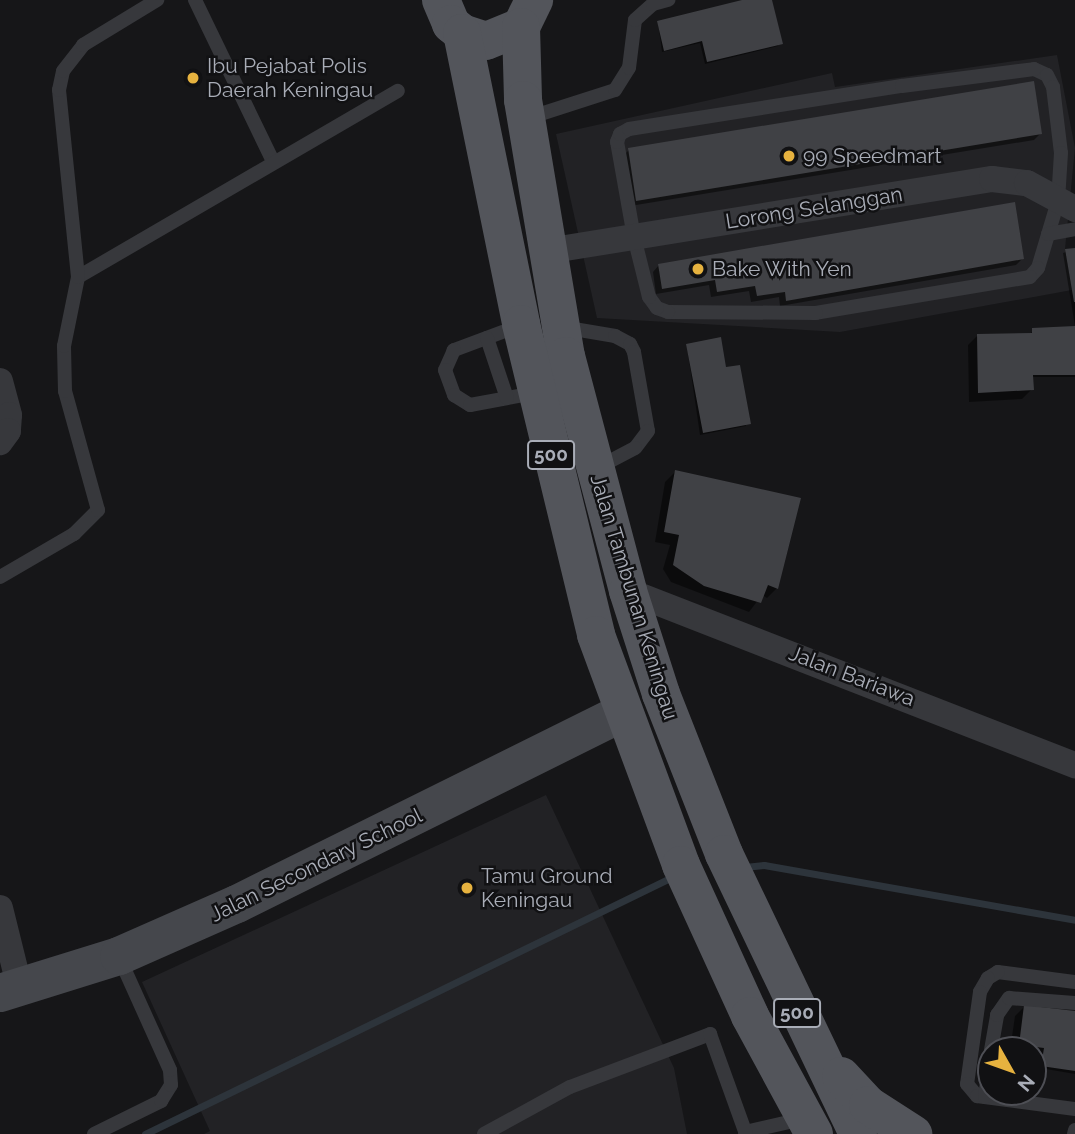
<!DOCTYPE html>
<style>
body{margin:0}
#map{position:relative;width:1075px;height:1134px;overflow:hidden;background:#161618;font-family:Raleway,sans-serif}
div>[style]{position:absolute}
.built>*{inset:0;background:#222225}
.shadow>*{inset:0;background:#0007}
.stream>*{height:7px;margin:-3.5px;padding:0 3.5px;transform-origin:3.5px;border-radius:3.5px;background:#2d343b}
.building>*{inset:0;background:#404145}
.lane>*{height:14px;margin:-7px;padding:0 7px;transform-origin:7px;border-radius:7px;background:#37383c}
.street>*{height:26px;margin:-13px;padding:0 13px;transform-origin:13px;border-radius:13px;background:#37383c}
.secondary>*{height:38px;margin:-19px;padding:0 19px;transform-origin:19px;border-radius:19px;background:#45474c}
.primary>*{height:38px;margin:-19px;padding:0 19px;transform-origin:19px;border-radius:19px;background:#53555b}
.dots>*{width:19px;height:19px;translate:-50% -50%;box-sizing:border-box;border:4px solid #111113;border-radius:50%}
span{translate:-50% -50%;white-space:nowrap;text-align:center;line-height:1.15;-webkit-text-stroke:5px #111113;paint-order:stroke}
.shield-label span{padding:2px 5px;background:#111113;border:2px solid;border-radius:5px;-webkit-text-stroke-width:0}
.shield-label{font-size:19px;color:#a9adb7;font-weight:700}
.poi-label{font-size:21px;color:#a9adb7}
.left{translate:0 -50%;text-align:left}
.street-label{font-size:21px;color:#a9adb7}
.north{position:absolute;left:977px;top:1036px;width:70px;height:70px;box-sizing:border-box;background:#111113;border:2px solid #4e4f55;border-radius:50%;rotate:130deg;font-size:19px;font-weight:700;line-height:28px;text-align:center;color:#a9adb7}
.north::after{content:'';display:block;margin:auto;width:24px;height:32px;background:#e6b23f;clip-path:polygon(50% 0,100% 100%,50% 72%,0 100%)}
</style>
<div id="map">
<div class="built">
<i style="clip-path:polygon(1057px 55px,1075px 148px,1065px 249px,1072px 290px,840px 332px,597px 318px,556px 134px,832px 73px,835px 87px)"></i>
<i style="clip-path:polygon(546px 795px,674px 1068px,687px 1134px,204px 1134px,210px 1131px,142px 982px)"></i>
</div>
<div class="shadow">
<i style="clip-path:polygon(750px 0,770px 0,778px 46px,705px 64px,700px 43px,662px 52px,658px 22px)"></i>
<i style="clip-path:polygon(1040px 134px,1034px 140px,630px 206px,623px 156px,629px 150px)"></i>
<i style="clip-path:polygon(1075px 249px,1075px 326px,1063px 253px)"></i>
<i style="clip-path:polygon(1022px 259px,1016px 265px,780px 306px,779px 297px,751px 302px,749px 291px,711px 297px,709px 285px,656px 294px,653px 272px,659px 265px)"></i>
<i style="clip-path:polygon(1075px 328px,1075px 377px,1032px 377px,1032px 389px,1022px 399px,969px 402px,968px 345px,978px 335px,1030px 335px,1033px 330px)"></i>
<i style="clip-path:polygon(687px 346px,725px 369px,746px 426px,700px 435px)"></i>
<i style="clip-path:polygon(675px 472px,777px 588px,767px 598px,762px 595px,749px 612px,671px 582px,663px 569px,670px 545px,655px 542px,665px 482px)"></i>
<i style="clip-path:polygon(1025px 1006px,1075px 1013px,1075px 1074px,1040px 1068px,1041px 1058px,1033px 1057px,1033px 1050px,1010px 1050px,1015px 1016px)"></i>
</div>
<div class="stream">
<i style="left:745px;top:867px;width:19px;rotate:-6deg"></i>
<i style="left:764px;top:865px;width:316px;rotate:10deg"></i>
<i style="left:145px;top:1134px;width:589px;rotate:-26deg"></i>
</div>
<div class="building">
<i style="clip-path:polygon(742px 0,772px 0,783px 44px,707px 62px,702px 41px,664px 51px,657px 21px)"></i>
<i style="clip-path:polygon(1034px 81px,1042px 134px,636px 201px,628px 148px)"></i>
<i style="clip-path:polygon(1015px 202px,1024px 259px,786px 301px,785px 292px,757px 296px,755px 286px,717px 292px,715px 280px,662px 289px,658px 264px)"></i>
<i style="clip-path:polygon(1075px 248px,1075px 302px,1074px 302px,1065px 249px)"></i>
<i style="clip-path:polygon(1075px 326px,1075px 375px,1033px 375px,1034px 390px,978px 393px,977px 334px,1032px 333px,1032px 328px)"></i>
<i style="clip-path:polygon(721px 337px,726px 367px,740px 365px,751px 424px,703px 433px,686px 344px)"></i>
<i style="clip-path:polygon(675px 470px,801px 498px,778px 589px,768px 585px,761px 603px,704px 586px,673px 565px,679px 535px,664px 532px)"></i>
<i style="clip-path:polygon(1024px 1005px,1075px 1011px,1075px 1071px,1041px 1066px,1044px 1048px,1019px 1045px)"></i>
</div>
<div class="lane">
<i style="left:195px;top:0;width:179px;rotate:64.2deg"></i>
<i style="left:1034px;top:69px;width:14px;rotate:25deg"></i>
<i style="left:1047px;top:75px;width:13px;rotate:63deg"></i>
<i style="left:1053px;top:87px;width:66px;rotate:83.1deg"></i>
<i style="left:1061px;top:153px;width:48px;rotate:93.6deg"></i>
<i style="left:1058px;top:201px;width:70px;rotate:106.6deg"></i>
<i style="left:1038px;top:268px;width:12px;rotate:132deg"></i>
<i style="left:1030px;top:277px;width:217px;rotate:170.5deg"></i>
<i style="left:816px;top:313px;width:148px;rotate:-179.6deg"></i>
<i style="left:668px;top:312px;width:12px;rotate:-160deg"></i>
<i style="left:657px;top:308px;width:14px;rotate:-126deg"></i>
<i style="left:649px;top:297px;width:62px;rotate:-104deg"></i>
<i style="left:634px;top:237px;width:97px;rotate:-100.1deg"></i>
<i style="left:617px;top:142px;width:9px;rotate:-69deg"></i>
<i style="left:620px;top:134px;width:10px;rotate:-29deg"></i>
<i style="left:629px;top:129px;width:276px;rotate:-9deg"></i>
<i style="left:902px;top:86px;width:133px;rotate:-7.3deg"></i>
<i style="left:528px;top:118px;width:91px;rotate:-17.8deg"></i>
<i style="left:615px;top:90px;width:26px;rotate:-58deg"></i>
<i style="left:629px;top:68px;width:48px;rotate:-82.9deg"></i>
<i style="left:635px;top:20px;width:24px;rotate:-42deg"></i>
<i style="left:653px;top:4px;width:16px;rotate:-15deg"></i>
<i style="left:1048px;top:234px;width:27px;rotate:-10deg"></i>
<i style="left:78px;top:277px;width:370px;rotate:-30.2deg"></i>
<i style="left:521px;top:325px;width:72px;rotate:159.5deg"></i>
<i style="left:454px;top:350px;width:22px;rotate:114deg"></i>
<i style="left:445px;top:370px;width:27px;rotate:70deg"></i>
<i style="left:454px;top:395px;width:19px;rotate:32deg"></i>
<i style="left:470px;top:405px;width:66px;rotate:-10.5deg"></i>
<i style="left:562px;top:327px;width:54px;rotate:9.6deg"></i>
<i style="left:615px;top:336px;width:17px;rotate:28deg"></i>
<i style="left:630px;top:344px;width:9px;rotate:63deg"></i>
<i style="left:634px;top:352px;width:80px;rotate:80deg"></i>
<i style="left:648px;top:431px;width:21px;rotate:127deg"></i>
<i style="left:635px;top:448px;width:43px;rotate:152.2deg"></i>
<i style="left:487px;top:338px;width:63px;rotate:71.6deg"></i>
<i style="left:0;top:577px;width:86px;rotate:-30.2deg"></i>
<i style="left:74px;top:534px;width:34px;rotate:-45deg"></i>
<i style="left:98px;top:510px;width:123px;rotate:-105.5deg"></i>
<i style="left:65px;top:391px;width:45px;rotate:-91.3deg"></i>
<i style="left:64px;top:346px;width:70px;rotate:-78.5deg"></i>
<i style="left:78px;top:277px;width:188px;rotate:-95.8deg"></i>
<i style="left:59px;top:90px;width:19px;rotate:-78deg"></i>
<i style="left:63px;top:71px;width:33px;rotate:-52deg"></i>
<i style="left:83px;top:45px;width:87px;rotate:-31.3deg"></i>
<i style="left:1075px;top:982px;width:78px;rotate:-172.6deg"></i>
<i style="left:998px;top:972px;width:12px;rotate:149deg"></i>
<i style="left:988px;top:978px;width:16px;rotate:120deg"></i>
<i style="left:980px;top:992px;width:93px;rotate:98deg"></i>
<i style="left:967px;top:1084px;width:16px;rotate:50deg"></i>
<i style="left:977px;top:1096px;width:99px;rotate:7.6deg"></i>
<i style="left:991px;top:1050px;width:36px;rotate:-80deg"></i>
<i style="left:997px;top:1015px;width:21px;rotate:-55deg"></i>
<i style="left:1009px;top:998px;width:66px;rotate:4.3deg"></i>
<i style="left:985px;top:1097px;width:44px;rotate:-82.2deg"></i>
<i style="left:745px;top:1132px;width:58px;rotate:-12.8deg"></i>
<i style="left:94px;top:1134px;width:75px;rotate:-26.2deg"></i>
<i style="left:161px;top:1101px;width:19px;rotate:-58deg"></i>
<i style="left:171px;top:1085px;width:15px;rotate:-94deg"></i>
<i style="left:170px;top:1070px;width:124px;rotate:-114.3deg"></i>
<i style="left:484px;top:1134px;width:98px;rotate:-28.7deg"></i>
<i style="left:570px;top:1087px;width:150px;rotate:-20.7deg"></i>
<i style="left:710px;top:1034px;width:106px;rotate:70.2deg"></i>
<i style="left:1074px;top:1134px;width:4px;rotate:-76deg"></i>
</div>
<div class="street">
<i style="left:547px;top:251px;width:451px;rotate:-9.2deg"></i>
<i style="left:992px;top:179px;width:35px;rotate:7deg"></i>
<i style="left:1027px;top:183px;width:55px;rotate:28.4deg"></i>
<i style="left:0;top:381px;width:35px;rotate:75deg"></i>
<i style="left:9px;top:415px;width:16px;rotate:94deg"></i>
<i style="left:8px;top:431px;width:14px;rotate:126deg"></i>
<i style="left:628px;top:591px;width:480px;rotate:21.3deg"></i>
<i style="left:0;top:908px;width:83px;rotate:76.1deg"></i>
</div>
<div class="secondary">
<i style="left:0;top:993px;width:125px;rotate:-17.3deg"></i>
<i style="left:119px;top:956px;width:129px;rotate:-23.8deg"></i>
<i style="left:237px;top:904px;width:430px;rotate:-26.4deg"></i>
</div>
<div class="primary">
<i style="left:441px;top:0;width:26px;rotate:67deg"></i>
<i style="left:451px;top:24px;width:14px;rotate:39deg"></i>
<i style="left:462px;top:33px;width:25px;rotate:18deg"></i>
<i style="left:486px;top:41px;width:38px;rotate:-22deg"></i>
<i style="left:521px;top:27px;width:30px;rotate:-64deg"></i>
<i style="left:521px;top:27px;width:73px;rotate:88.4deg"></i>
<i style="left:523px;top:100px;width:260px;rotate:80.5deg"></i>
<i style="left:566px;top:356px;width:243px;rotate:75.2deg"></i>
<i style="left:628px;top:591px;width:108px;rotate:72.2deg"></i>
<i style="left:661px;top:694px;width:172px;rotate:68.5deg"></i>
<i style="left:724px;top:854px;width:310px;rotate:64.4deg"></i>
<i style="left:462px;top:33px;width:297px;rotate:78.5deg"></i>
<i style="left:521px;top:324px;width:320px;rotate:76.4deg"></i>
<i style="left:596px;top:635px;width:245px;rotate:69.7deg"></i>
<i style="left:681px;top:865px;width:166px;rotate:65.4deg"></i>
<i style="left:750px;top:1016px;width:134px;rotate:61.5deg"></i>
<i style="left:841px;top:1076px;width:40px;rotate:47deg"></i>
<i style="left:868px;top:1105px;width:54px;rotate:32.8deg"></i>
</div>
<div class="dots">
<i style="left:193px;top:78px;background:#e6b23f"></i>
<i style="left:789px;top:156px;background:#e6b23f"></i>
<i style="left:698px;top:269px;background:#e6b23f"></i>
<i style="left:467px;top:888px;background:#e6b23f"></i>
</div>
<div class="shield-label">
<span style="left:551px;top:455px">500</span>
<span style="left:797px;top:1013px">500</span>
</div>
<div class="poi-label">
<span class="left" style="left:207px;top:78px">Ibu Pejabat Polis<br>Daerah Keningau</span>
<span class="left" style="left:803px;top:156px">99 Speedmart</span>
<span class="left" style="left:712px;top:269px">Bake With Yen</span>
<span class="left" style="left:481px;top:888px">Tamu Ground<br>Keningau</span>
</div>
<div class="street-label">
<span style="left:814px;top:208px;rotate:-9deg">Lorong Selanggan</span>
<span style="left:634px;top:597px;rotate:73deg">Jalan Tambunan Keningau</span>
<span style="left:852px;top:676px;rotate:21deg">Jalan Bariawa</span>
<span style="left:316px;top:865px;rotate:-26deg">Jalan Secondary School</span>
</div>
<div class="north">N</div>
</div>
